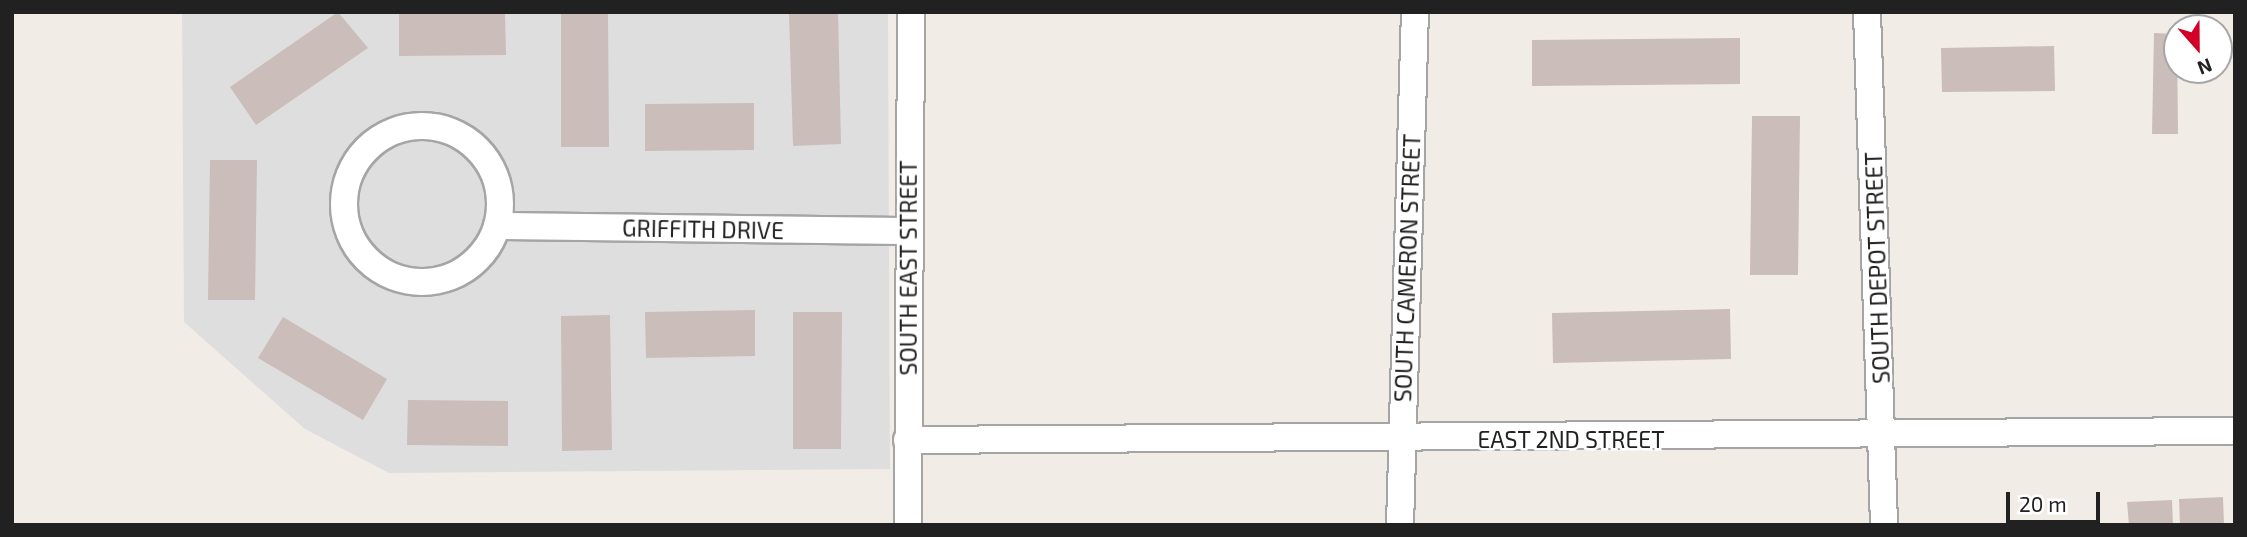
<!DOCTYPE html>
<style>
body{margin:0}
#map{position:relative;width:2247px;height:537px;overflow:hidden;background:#f2ece7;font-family:"Exo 2",sans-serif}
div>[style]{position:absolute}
.residential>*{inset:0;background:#dfdede}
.building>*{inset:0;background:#cabdba}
.roads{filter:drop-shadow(2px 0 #a5a5a5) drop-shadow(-2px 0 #a5a5a5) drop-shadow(0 2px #a5a5a5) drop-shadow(0 -2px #a5a5a5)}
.street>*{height:26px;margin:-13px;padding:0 13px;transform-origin:13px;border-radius:13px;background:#fff}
.street>.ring{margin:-13px;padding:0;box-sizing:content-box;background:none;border:26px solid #fff;border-radius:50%}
span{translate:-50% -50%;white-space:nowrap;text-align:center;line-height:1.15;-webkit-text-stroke:5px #fff;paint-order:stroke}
.street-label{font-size:23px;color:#212121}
.frame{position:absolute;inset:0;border:14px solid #212121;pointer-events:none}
.north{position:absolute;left:2163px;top:14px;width:70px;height:70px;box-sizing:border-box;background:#fff;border:2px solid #a6a6a6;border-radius:50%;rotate:159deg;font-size:19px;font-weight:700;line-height:28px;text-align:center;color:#212121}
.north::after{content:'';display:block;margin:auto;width:24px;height:32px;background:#d20027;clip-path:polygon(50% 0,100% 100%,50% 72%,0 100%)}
.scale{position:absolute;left:2006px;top:492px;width:94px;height:32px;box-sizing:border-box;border:4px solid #212121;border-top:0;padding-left:9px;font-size:21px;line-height:24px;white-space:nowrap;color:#212121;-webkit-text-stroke:5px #fff;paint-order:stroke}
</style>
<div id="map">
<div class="residential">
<i style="clip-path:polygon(182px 12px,888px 12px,890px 469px,389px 473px,305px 429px,184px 322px)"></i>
</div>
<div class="building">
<i style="clip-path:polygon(338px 12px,368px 48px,256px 125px,230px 87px)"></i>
<i style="clip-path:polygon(399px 12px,505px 12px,506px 55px,399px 56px)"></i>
<i style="clip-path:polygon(789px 12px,838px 12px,841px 144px,793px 146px)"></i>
<i style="clip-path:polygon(561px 13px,608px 13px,609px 147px,561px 147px)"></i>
<i style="clip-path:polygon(2154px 33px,2177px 34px,2178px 134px,2152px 134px)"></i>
<i style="clip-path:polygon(1740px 38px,1740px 84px,1532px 86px,1532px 40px)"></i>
<i style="clip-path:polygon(2054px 46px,2055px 91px,1942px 92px,1941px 48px)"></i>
<i style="clip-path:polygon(754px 103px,754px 150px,645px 151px,645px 104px)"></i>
<i style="clip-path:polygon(1752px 116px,1800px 116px,1798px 275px,1750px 275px)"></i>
<i style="clip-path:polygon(210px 160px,257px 160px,255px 300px,208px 300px)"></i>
<i style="clip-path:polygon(1730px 309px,1731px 359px,1553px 363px,1552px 313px)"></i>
<i style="clip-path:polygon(755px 310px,755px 356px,646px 358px,645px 312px)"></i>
<i style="clip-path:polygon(793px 312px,842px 312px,841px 449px,793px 449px)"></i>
<i style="clip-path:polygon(610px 315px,612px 450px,562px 451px,561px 316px)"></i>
<i style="clip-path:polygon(283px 317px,387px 379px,363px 420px,258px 358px)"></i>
<i style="clip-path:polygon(408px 400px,508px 401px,508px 446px,407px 445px)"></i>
<i style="clip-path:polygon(2223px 497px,2224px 525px,2180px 525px,2179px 499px)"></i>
<i style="clip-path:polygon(2172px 500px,2173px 525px,2129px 525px,2127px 502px)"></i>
</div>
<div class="roads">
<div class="street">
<i style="left:1867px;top:12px;width:513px;rotate:88.1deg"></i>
<i class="ring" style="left:344px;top:126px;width:130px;height:130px"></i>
<i style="left:497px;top:226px;width:411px;rotate:0.7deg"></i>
<i style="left:907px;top:440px;width:1328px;rotate:-0.39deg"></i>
<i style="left:908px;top:525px;width:513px;rotate:-89.66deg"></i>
<i style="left:1400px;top:525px;width:513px;rotate:-88.33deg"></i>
</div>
</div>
<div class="street-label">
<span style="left:703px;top:229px;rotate:1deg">GRIFFITH DRIVE</span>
<span style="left:908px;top:268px;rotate:-90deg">SOUTH EAST STREET</span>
<span style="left:1407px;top:268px;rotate:-88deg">SOUTH CAMERON STREET</span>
<span style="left:1877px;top:268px;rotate:-92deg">SOUTH DEPOT STREET</span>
<span style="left:1571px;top:439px">EAST 2ND STREET</span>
</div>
<div class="frame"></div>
<div class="north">N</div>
<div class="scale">20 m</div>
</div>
